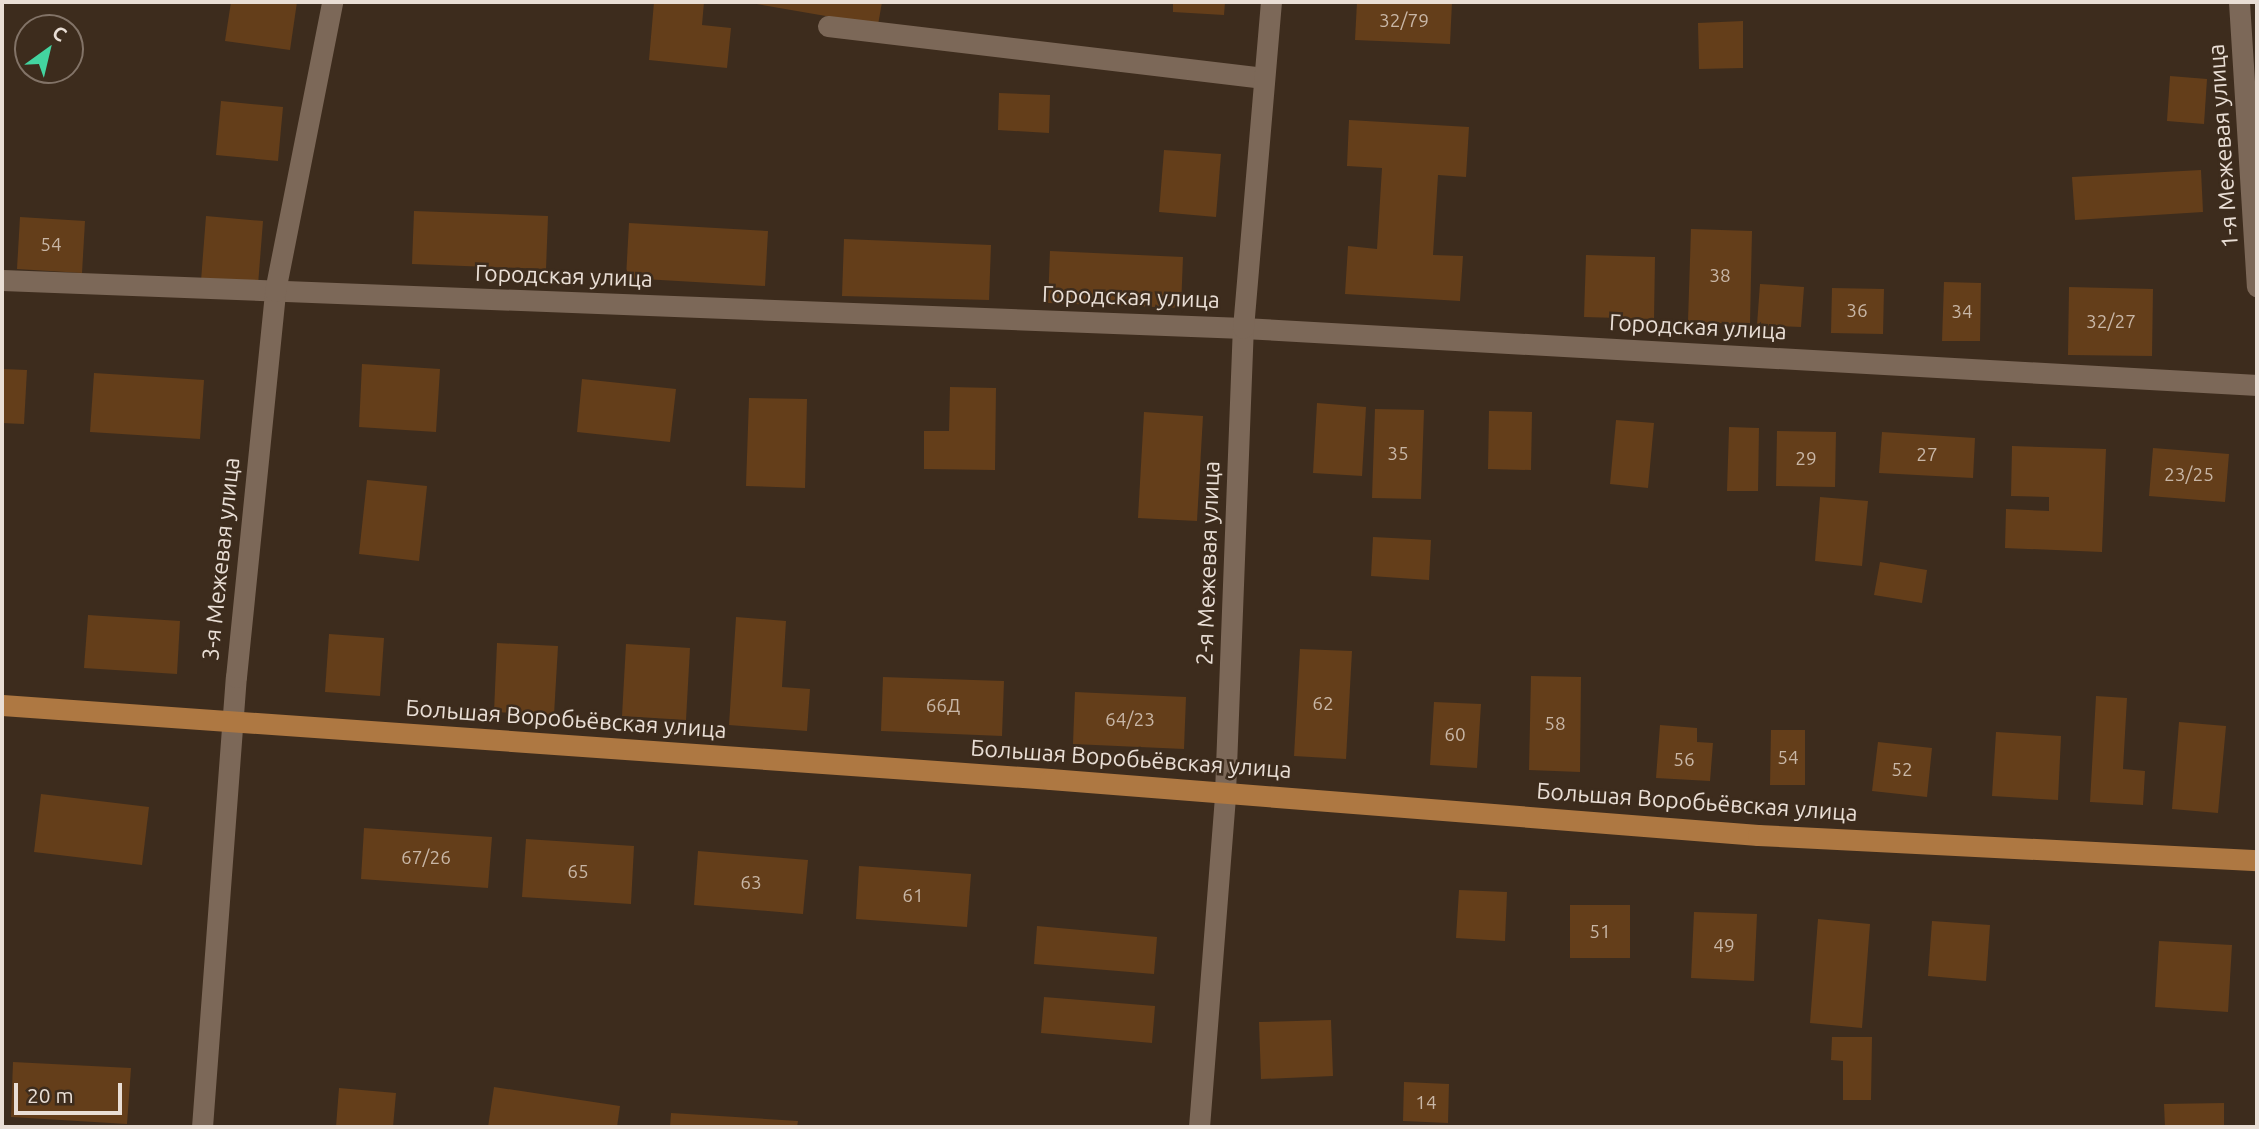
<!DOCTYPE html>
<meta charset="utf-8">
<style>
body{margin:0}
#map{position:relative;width:2259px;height:1129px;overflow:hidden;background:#3d2c1d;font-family:Ubuntu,sans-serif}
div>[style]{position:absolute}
.building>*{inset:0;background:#643e1a}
.minor>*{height:21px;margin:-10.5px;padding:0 10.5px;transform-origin:10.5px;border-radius:10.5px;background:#7c6858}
.major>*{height:21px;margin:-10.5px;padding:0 10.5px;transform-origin:10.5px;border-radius:10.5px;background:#ae7842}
span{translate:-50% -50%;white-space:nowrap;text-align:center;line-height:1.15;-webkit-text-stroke:5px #3d2c1d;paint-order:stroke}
.number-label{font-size:19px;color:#c8b6a6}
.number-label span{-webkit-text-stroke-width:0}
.street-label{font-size:23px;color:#e9ded5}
.frame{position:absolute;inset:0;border:4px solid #e9ded5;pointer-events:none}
.north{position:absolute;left:14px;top:14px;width:70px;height:70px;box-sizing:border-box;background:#3d2c1d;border:2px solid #827367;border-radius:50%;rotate:34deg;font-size:19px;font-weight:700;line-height:28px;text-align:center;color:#e9ded5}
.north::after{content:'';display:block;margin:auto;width:24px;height:32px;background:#43d4a0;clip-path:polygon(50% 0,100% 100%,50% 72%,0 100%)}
.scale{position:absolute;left:14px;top:1083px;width:108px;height:32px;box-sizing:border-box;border:4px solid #e9ded5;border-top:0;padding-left:9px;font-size:21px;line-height:24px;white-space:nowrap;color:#e9ded5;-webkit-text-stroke:5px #3d2c1d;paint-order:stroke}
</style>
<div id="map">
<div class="building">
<i style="clip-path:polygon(231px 2px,297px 2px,290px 50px,225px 41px)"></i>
<i style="clip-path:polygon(654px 2px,704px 2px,702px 25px,731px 28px,727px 68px,649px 60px)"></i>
<i style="clip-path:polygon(745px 2px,882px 2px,878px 25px)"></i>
<i style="clip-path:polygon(1173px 2px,1225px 2px,1224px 15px,1173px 12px)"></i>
<i style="clip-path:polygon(1357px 2px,1452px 2px,1450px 44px,1355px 40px)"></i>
<i style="clip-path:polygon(1743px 21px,1743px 68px,1699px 69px,1698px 23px)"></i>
<i style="clip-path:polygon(2170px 76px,2207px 79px,2204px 124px,2167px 121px)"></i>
<i style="clip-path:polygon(999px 93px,1050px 95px,1049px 133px,998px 130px)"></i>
<i style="clip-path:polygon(221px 101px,283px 107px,278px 161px,216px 155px)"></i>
<i style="clip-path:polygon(1349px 120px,1469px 127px,1466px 177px,1438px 175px,1433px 255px,1463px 256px,1460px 301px,1345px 294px,1348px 246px,1377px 249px,1382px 168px,1347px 166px)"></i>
<i style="clip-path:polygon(1164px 150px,1221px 154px,1216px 217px,1159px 212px)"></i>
<i style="clip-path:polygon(2201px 170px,2203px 212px,2075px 220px,2072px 177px)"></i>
<i style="clip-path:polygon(414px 211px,548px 216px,546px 269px,412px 264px)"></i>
<i style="clip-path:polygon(206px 216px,263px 221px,258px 285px,201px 281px)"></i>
<i style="clip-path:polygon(20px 217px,85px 221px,82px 273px,17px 269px)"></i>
<i style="clip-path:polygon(629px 223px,768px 231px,765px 286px,626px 278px)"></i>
<i style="clip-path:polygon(1691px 229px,1752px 231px,1750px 324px,1688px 322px)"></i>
<i style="clip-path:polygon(844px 239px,991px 245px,989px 300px,842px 296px)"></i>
<i style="clip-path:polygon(1050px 251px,1183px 257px,1181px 308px,1048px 303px)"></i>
<i style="clip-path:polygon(1586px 255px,1655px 257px,1654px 319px,1584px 317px)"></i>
<i style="clip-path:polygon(1944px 282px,1981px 283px,1980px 341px,1942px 341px)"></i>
<i style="clip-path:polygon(1760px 284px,1804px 287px,1801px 327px,1757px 325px)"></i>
<i style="clip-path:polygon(2069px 287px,2153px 289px,2152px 356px,2068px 355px)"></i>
<i style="clip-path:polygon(1832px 288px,1884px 289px,1883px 334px,1831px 333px)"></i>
<i style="clip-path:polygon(362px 364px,440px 369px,436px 432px,359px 427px)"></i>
<i style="clip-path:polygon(2px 369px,27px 370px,24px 424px,2px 423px)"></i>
<i style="clip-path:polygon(94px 373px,204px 380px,200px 439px,90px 432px)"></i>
<i style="clip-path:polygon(582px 379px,676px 389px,670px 442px,577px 432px)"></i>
<i style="clip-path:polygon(950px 387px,996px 388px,995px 470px,924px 469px,924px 431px,949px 431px)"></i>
<i style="clip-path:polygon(749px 398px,807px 399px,805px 488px,746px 486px)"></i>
<i style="clip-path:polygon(1317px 403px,1366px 407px,1362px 476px,1313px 473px)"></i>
<i style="clip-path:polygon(1375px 409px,1424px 410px,1421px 499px,1372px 498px)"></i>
<i style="clip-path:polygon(1489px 411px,1532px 412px,1531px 470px,1488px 469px)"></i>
<i style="clip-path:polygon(1144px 412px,1203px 416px,1197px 521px,1138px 518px)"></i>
<i style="clip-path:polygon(1616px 420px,1654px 423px,1648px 488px,1610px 484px)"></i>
<i style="clip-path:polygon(1729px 427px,1759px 428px,1758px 491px,1727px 491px)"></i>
<i style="clip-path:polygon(1777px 431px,1836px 432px,1835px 487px,1776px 486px)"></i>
<i style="clip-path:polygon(1882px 432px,1975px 438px,1973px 478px,1879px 473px)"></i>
<i style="clip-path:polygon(2012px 446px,2106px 449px,2102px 552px,2005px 548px,2006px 509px,2049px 511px,2049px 497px,2011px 496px)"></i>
<i style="clip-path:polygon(2153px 448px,2229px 454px,2225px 502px,2149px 496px)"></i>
<i style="clip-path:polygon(367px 480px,427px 486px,419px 561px,359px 554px)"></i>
<i style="clip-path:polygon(1820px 497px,1868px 501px,1862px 566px,1815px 561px)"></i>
<i style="clip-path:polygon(1373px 537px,1431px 540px,1429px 580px,1371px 576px)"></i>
<i style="clip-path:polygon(1880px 562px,1927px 570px,1922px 603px,1874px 595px)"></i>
<i style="clip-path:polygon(88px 615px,180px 621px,177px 674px,84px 668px)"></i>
<i style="clip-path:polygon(736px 617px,786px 621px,782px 687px,810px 689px,807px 731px,729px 725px)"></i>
<i style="clip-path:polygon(329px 634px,384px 638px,380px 696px,325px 692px)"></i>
<i style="clip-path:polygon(497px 643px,558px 646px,554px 715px,494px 712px)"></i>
<i style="clip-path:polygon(626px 644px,690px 648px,686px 720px,622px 716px)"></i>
<i style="clip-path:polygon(1300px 649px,1352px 651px,1346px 759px,1294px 756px)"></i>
<i style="clip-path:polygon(1531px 676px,1581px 677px,1580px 772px,1529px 770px)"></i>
<i style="clip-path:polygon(883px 677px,1004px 681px,1002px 736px,881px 731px)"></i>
<i style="clip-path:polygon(1075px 692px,1186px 697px,1184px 749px,1073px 744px)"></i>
<i style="clip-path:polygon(2096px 696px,2127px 698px,2123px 769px,2145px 771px,2143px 805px,2090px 802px)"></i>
<i style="clip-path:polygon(1434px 702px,1481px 704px,1477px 768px,1430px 765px)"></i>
<i style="clip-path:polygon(2179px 722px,2226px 726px,2218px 813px,2172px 809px)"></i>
<i style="clip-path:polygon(1660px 725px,1697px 728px,1697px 742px,1713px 743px,1710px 781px,1656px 778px)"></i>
<i style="clip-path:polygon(1771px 730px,1805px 730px,1805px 785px,1770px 785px)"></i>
<i style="clip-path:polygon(1996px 732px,2061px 736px,2058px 800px,1992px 796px)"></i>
<i style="clip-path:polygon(1878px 742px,1932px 748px,1927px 797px,1872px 791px)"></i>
<i style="clip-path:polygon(41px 794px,149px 807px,142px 865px,34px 852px)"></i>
<i style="clip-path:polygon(364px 828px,492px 837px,488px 888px,361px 879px)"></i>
<i style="clip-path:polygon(526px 839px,634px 846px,631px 904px,522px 897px)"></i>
<i style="clip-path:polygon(698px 851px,808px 860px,803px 914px,694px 905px)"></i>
<i style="clip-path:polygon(859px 866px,971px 874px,967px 927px,856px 919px)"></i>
<i style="clip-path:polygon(1459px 890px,1507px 892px,1505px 941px,1456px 938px)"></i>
<i style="clip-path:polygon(1570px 905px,1630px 905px,1630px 958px,1570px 958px)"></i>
<i style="clip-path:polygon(1694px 912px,1757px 914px,1754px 981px,1691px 978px)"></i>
<i style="clip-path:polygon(1818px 919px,1870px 924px,1862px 1028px,1810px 1023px)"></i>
<i style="clip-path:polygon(1932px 921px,1990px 925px,1986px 981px,1928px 976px)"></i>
<i style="clip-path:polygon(1037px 926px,1157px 937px,1154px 974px,1034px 964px)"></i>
<i style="clip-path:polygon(2159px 941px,2232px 945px,2228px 1012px,2155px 1007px)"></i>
<i style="clip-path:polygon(1044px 997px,1155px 1006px,1152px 1043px,1041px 1033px)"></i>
<i style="clip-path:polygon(1331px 1020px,1333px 1076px,1261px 1079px,1259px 1022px)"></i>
<i style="clip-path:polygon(1832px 1037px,1872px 1037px,1871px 1100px,1843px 1100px,1843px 1061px,1831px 1060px)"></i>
<i style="clip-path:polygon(13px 1062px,131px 1068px,127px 1124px,11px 1117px)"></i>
<i style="clip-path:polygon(1404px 1082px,1449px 1084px,1448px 1123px,1403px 1121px)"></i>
<i style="clip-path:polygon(494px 1087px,620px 1106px,617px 1127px,488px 1127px)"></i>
<i style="clip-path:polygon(339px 1088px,396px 1093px,393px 1127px,336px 1127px)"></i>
<i style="clip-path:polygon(2224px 1103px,2224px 1127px,2165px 1127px,2164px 1104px)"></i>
<i style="clip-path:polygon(671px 1113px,798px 1121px,797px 1127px,670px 1127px)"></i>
</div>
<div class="minor">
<i style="left:2239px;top:2px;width:285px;rotate:86.4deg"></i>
<i style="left:828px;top:26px;width:439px;rotate:6.8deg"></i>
<i style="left:2px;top:280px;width:1242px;rotate:2.22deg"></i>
<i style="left:1243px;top:328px;width:1016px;rotate:3.22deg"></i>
<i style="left:202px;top:1127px;width:451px;rotate:-85.7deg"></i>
<i style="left:236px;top:677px;width:388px;rotate:-84.2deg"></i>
<i style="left:275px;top:291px;width:295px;rotate:-78.8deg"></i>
<i style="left:1199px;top:1127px;width:335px;rotate:-85.5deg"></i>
<i style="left:1225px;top:793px;width:465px;rotate:-87.8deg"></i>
<i style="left:1243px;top:328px;width:327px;rotate:-85.1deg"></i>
</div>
<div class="major">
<i style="left:2px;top:705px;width:1051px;rotate:4.04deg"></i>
<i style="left:1050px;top:779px;width:710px;rotate:4.52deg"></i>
<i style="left:1758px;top:835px;width:500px;rotate:2.9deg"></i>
</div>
<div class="number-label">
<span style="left:1404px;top:21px">32/79</span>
<span style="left:51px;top:245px">54</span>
<span style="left:1720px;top:276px">38</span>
<span style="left:1857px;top:311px">36</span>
<span style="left:1962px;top:312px">34</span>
<span style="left:2111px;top:322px">32/27</span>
<span style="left:1398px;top:454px">35</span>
<span style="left:1927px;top:455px">27</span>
<span style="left:1806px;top:459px">29</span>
<span style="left:2189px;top:475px">23/25</span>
<span style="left:1323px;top:704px">62</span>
<span style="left:943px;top:706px">66Д</span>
<span style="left:1130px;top:720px">64/23</span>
<span style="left:1555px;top:724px">58</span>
<span style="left:1455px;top:735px">60</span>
<span style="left:1788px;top:758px">54</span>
<span style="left:1684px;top:760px">56</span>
<span style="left:1902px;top:770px">52</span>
<span style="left:426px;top:858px">67/26</span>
<span style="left:578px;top:872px">65</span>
<span style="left:751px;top:883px">63</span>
<span style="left:913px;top:896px">61</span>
<span style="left:1600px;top:932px">51</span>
<span style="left:1724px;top:946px">49</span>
<span style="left:1426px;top:1103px">14</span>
</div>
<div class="street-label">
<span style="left:2223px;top:146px;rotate:-94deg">1-я Межевая улица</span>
<span style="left:564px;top:276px;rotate:2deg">Городская улица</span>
<span style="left:1131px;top:297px;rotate:2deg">Городская улица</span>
<span style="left:1698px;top:327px;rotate:3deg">Городская улица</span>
<span style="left:221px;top:559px;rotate:-84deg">3-я Межевая улица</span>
<span style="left:1208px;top:563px;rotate:-88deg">2-я Межевая улица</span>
<span style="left:566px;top:719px;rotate:4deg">Большая Воробьёвская улица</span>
<span style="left:1131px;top:759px;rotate:4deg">Большая Воробьёвская улица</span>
<span style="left:1697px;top:802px;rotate:4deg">Большая Воробьёвская улица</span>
</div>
<div class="frame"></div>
<div class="north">С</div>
<div class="scale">20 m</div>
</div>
